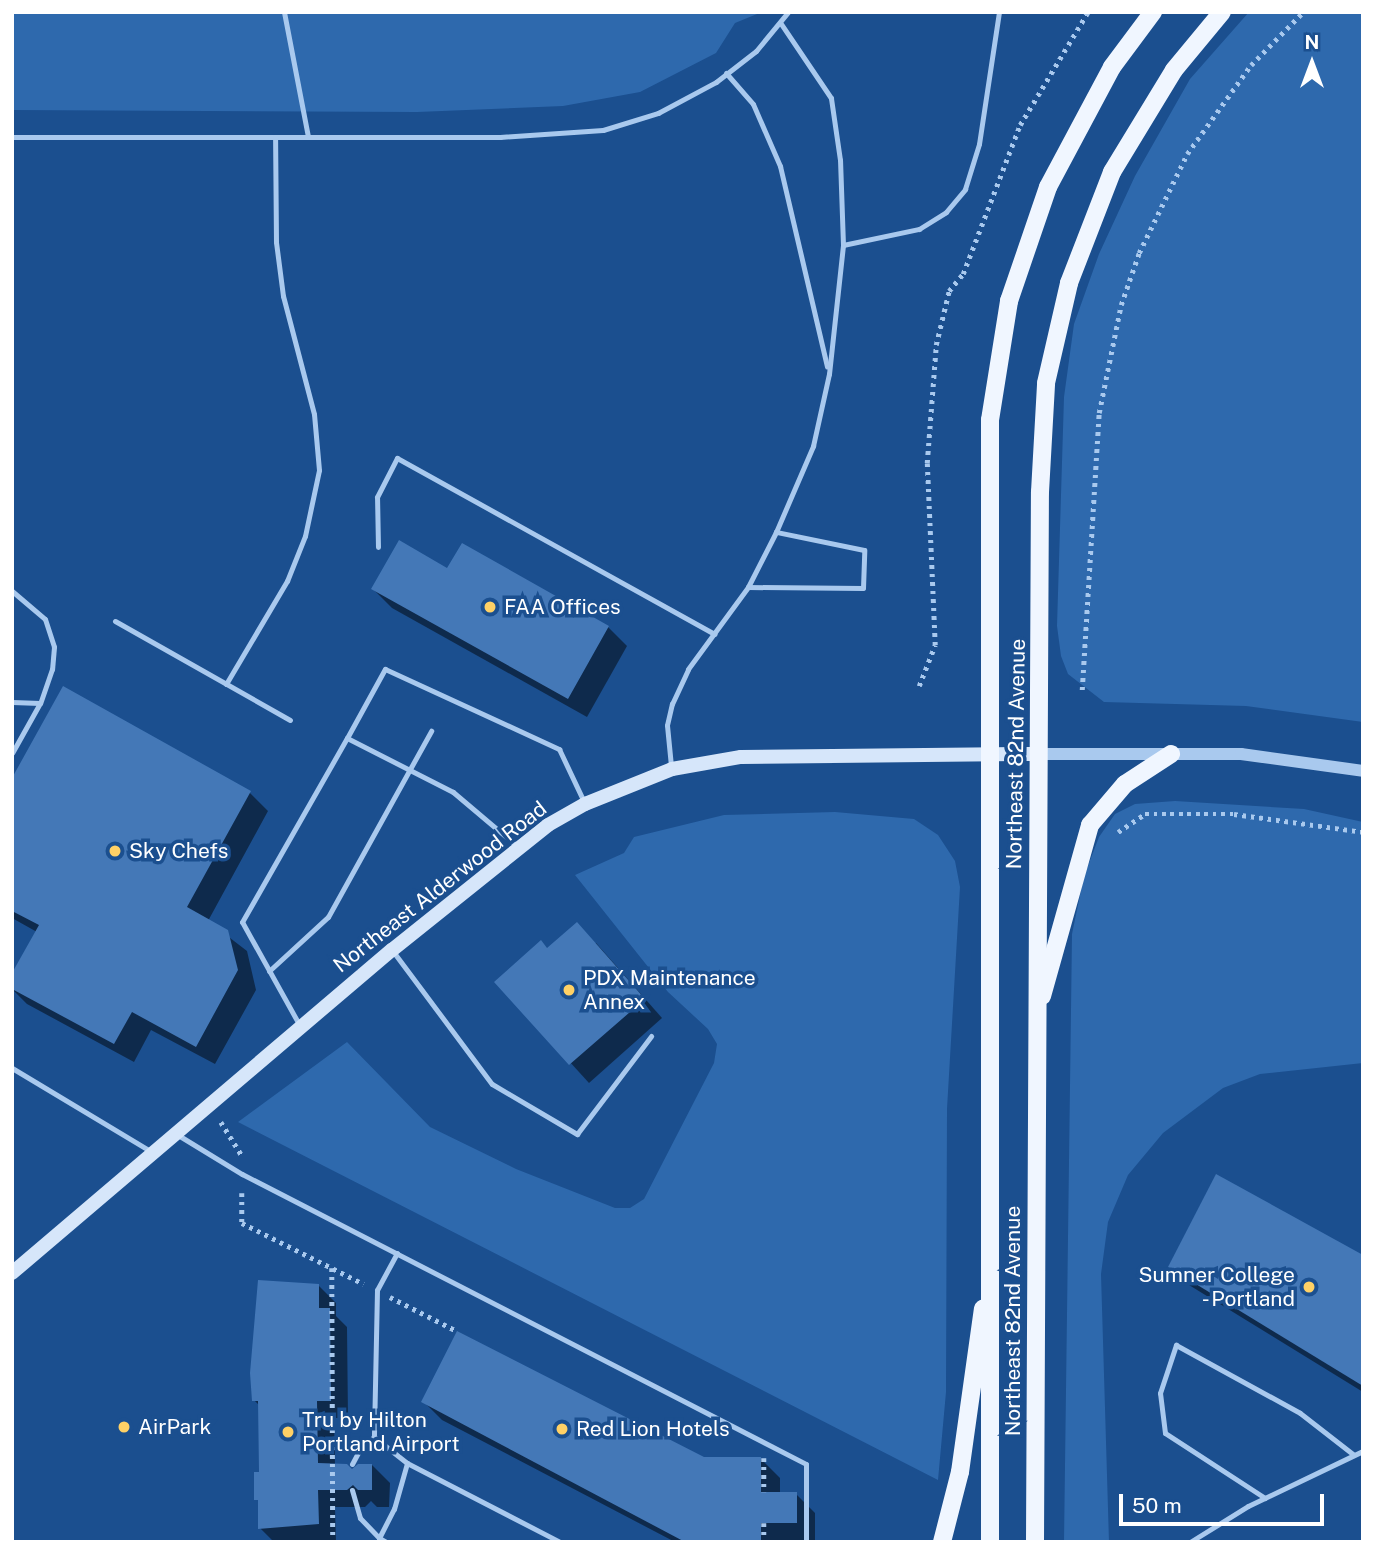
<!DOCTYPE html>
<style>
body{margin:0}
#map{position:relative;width:1375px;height:1554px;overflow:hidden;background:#1b4f8f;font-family:"Public Sans",sans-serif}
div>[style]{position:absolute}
.green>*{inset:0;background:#2e69ad}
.shadow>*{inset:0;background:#0007}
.building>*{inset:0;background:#4478b7}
.path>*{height:4.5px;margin-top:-2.25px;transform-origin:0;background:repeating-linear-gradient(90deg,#a9c9ee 0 3.5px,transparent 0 8.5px)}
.service>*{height:5px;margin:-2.5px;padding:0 2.5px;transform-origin:2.5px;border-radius:2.5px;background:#a9c9ee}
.tertiary>*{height:12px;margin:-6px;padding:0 6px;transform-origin:6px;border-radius:6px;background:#a9c9ee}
.secondary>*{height:14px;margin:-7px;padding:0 7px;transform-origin:7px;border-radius:7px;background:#d6e6fa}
.primary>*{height:18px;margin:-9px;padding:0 9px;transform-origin:9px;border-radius:9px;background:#f0f6ff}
.dots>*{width:19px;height:19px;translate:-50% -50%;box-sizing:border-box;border:4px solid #1b4f8f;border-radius:50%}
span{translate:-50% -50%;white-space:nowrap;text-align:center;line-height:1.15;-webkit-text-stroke:7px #1b4f8f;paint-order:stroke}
.poi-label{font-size:21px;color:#fff}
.left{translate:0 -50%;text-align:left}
.right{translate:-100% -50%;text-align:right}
.street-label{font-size:21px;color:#fff}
.frame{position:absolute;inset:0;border:14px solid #fff;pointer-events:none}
.north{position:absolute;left:1277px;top:28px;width:70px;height:70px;-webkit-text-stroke:5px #1b4f8f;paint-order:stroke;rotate:0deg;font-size:19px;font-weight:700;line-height:28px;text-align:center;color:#fff}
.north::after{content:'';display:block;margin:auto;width:24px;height:32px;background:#fff;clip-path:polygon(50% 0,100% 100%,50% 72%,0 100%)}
.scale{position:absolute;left:1119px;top:1494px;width:205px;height:32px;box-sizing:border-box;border:4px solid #fff;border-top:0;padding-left:9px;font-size:21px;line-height:24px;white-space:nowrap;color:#fff;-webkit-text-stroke:5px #1b4f8f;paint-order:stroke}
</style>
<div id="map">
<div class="green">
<i style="clip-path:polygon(12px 12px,762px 12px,735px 23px,716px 53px,640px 92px,563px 106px,417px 112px,12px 110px)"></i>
<i style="clip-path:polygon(1249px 12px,1363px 12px,1363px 722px,1246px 706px,1104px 702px,1068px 674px,1061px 656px,1057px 626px,1064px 397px,1074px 324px,1099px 254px,1135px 176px,1190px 79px)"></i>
<i style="clip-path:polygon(1175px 801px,1304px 809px,1363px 822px,1363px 1063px,1260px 1074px,1223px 1088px,1163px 1133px,1128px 1175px,1108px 1222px,1101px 1274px,1109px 1542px,1064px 1542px,1072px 934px,1084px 876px,1099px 837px,1115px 814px,1135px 804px)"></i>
<i style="clip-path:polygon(835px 812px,914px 819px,938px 835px,955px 861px,960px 887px,947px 1109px,946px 1392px,938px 1480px,238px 1122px,347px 1042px,430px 1127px,516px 1169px,615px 1208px,630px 1208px,644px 1199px,714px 1063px,717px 1044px,708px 1029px,668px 992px,575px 875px,624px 853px,634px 837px,724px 815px)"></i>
</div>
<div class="shadow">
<i style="clip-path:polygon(448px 570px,608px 627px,627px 646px,587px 717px,392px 608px,373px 589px)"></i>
<i style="clip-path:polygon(12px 782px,249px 792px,268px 811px,208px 921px,247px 951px,256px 990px,215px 1064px,151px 1030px,134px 1062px,27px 1004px,12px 989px,12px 977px,37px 932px,12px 918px)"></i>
<i style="clip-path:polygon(596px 943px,662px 1018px,589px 1083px,497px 982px)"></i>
<i style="clip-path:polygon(1363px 1257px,1363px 1392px,1189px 1285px,1170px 1266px)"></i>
<i style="clip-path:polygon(318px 1285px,336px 1303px,336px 1316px,347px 1327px,348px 1418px,334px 1418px,335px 1465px,352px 1471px,372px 1465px,390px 1483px,389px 1507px,377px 1507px,371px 1501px,365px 1507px,335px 1507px,336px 1541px,274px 1542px,260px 1528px,260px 1406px,254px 1400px)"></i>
<i style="clip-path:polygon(423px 1401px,704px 1459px,761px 1459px,780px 1478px,780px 1494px,796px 1494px,815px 1513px,815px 1541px,675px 1542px,442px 1420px)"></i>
</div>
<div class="building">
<i style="clip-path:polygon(399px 540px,447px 568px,462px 543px,609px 626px,568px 699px,371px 589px)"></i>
<i style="clip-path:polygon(63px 686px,251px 791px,187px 907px,228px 930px,238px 970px,196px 1047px,132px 1012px,114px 1044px,12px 989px,12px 973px,39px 925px,12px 911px,12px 778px)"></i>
<i style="clip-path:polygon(577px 922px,645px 999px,569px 1065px,494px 982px,541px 940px,547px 948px)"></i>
<i style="clip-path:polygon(1216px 1174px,1363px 1255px,1363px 1386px,1168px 1267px)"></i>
<i style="clip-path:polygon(258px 1280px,319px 1284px,319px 1308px,330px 1308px,331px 1401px,317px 1401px,318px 1463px,347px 1464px,352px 1469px,358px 1464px,372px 1464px,372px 1490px,358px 1490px,353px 1485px,347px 1490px,318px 1490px,319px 1524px,258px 1529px,258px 1500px,254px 1500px,254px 1472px,259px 1472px,258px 1401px,252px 1401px,250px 1373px)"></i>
<i style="clip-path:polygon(457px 1331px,704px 1457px,761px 1457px,761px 1492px,797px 1492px,797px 1523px,761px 1523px,761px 1542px,685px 1542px,421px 1402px)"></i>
</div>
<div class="path">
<i style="left:919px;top:686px;width:44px;rotate:-68.7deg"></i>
<i style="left:935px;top:645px;width:182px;rotate:-92.5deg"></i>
<i style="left:927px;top:463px;width:118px;rotate:-85.6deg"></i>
<i style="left:936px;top:345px;width:56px;rotate:-76.5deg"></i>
<i style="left:949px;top:291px;width:22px;rotate:-51deg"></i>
<i style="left:963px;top:274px;width:160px;rotate:-69.1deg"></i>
<i style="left:1020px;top:125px;width:132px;rotate:-59deg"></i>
<i style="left:1082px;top:690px;width:278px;rotate:-86.5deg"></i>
<i style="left:1099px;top:413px;width:110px;rotate:-78.5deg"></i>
<i style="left:1121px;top:305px;width:55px;rotate:-70.9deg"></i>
<i style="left:1139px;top:253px;width:110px;rotate:-64.1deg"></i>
<i style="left:1187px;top:154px;width:110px;rotate:-54.3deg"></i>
<i style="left:1251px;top:65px;width:74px;rotate:-45.5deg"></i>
<i style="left:1118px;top:832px;width:32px;rotate:-34deg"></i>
<i style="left:1145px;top:814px;width:89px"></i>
<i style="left:1234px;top:814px;width:130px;rotate:7.9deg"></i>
<i style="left:221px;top:1122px;width:40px;rotate:58deg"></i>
<i style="left:242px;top:1193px;width:30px;rotate:90deg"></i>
<i style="left:242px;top:1223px;width:136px;rotate:26.6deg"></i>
<i style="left:332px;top:1268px;width:274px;rotate:89.8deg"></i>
<i style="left:390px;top:1297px;width:75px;rotate:26.9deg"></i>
<i style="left:764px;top:1458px;width:34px;rotate:90deg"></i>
<i style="left:764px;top:1523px;width:19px;rotate:90deg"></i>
</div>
<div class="service">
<i style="left:284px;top:12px;width:127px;rotate:79.1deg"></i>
<i style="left:726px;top:73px;width:41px;rotate:48.9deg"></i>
<i style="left:753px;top:104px;width:68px;rotate:66.5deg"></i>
<i style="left:780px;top:166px;width:206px;rotate:76.8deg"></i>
<i style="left:12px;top:137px;width:488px"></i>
<i style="left:500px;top:137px;width:103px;rotate:-3.9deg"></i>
<i style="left:603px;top:130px;width:58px;rotate:-17.2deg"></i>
<i style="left:658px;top:113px;width:66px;rotate:-28.1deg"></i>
<i style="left:716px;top:82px;width:51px;rotate:-37.8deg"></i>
<i style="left:756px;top:51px;width:50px;rotate:-50.6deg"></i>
<i style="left:843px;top:245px;width:78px;rotate:-11.9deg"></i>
<i style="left:919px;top:229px;width:32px;rotate:-32deg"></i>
<i style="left:946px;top:212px;width:30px;rotate:-50deg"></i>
<i style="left:965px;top:189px;width:47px;rotate:-72.7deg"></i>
<i style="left:979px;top:144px;width:134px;rotate:-81.4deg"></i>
<i style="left:378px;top:547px;width:50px;rotate:-91.1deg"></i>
<i style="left:377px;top:497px;width:44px;rotate:-62.9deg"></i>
<i style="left:397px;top:458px;width:363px;rotate:29deg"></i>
<i style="left:748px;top:587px;width:115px;rotate:0.5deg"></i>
<i style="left:863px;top:588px;width:38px;rotate:-88deg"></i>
<i style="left:864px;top:550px;width:90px;rotate:-168.4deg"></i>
<i style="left:12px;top:591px;width:43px;rotate:40.3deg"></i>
<i style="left:45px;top:619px;width:29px;rotate:72deg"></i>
<i style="left:54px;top:647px;width:22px;rotate:95deg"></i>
<i style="left:52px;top:669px;width:36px;rotate:109deg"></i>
<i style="left:115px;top:621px;width:201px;rotate:29.5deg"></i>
<i style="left:226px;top:684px;width:120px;rotate:-59.4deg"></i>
<i style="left:287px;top:581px;width:48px;rotate:-68.2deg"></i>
<i style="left:305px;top:536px;width:67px;rotate:-78deg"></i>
<i style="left:319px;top:470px;width:56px;rotate:-95.1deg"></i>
<i style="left:314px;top:414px;width:122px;rotate:-104.7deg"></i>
<i style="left:283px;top:296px;width:54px;rotate:-97.4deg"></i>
<i style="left:276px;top:242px;width:105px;rotate:-90.5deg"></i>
<i style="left:12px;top:702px;width:28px;rotate:2deg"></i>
<i style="left:40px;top:703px;width:57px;rotate:119.2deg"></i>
<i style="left:347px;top:738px;width:79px;rotate:-61.2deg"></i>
<i style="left:385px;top:669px;width:192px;rotate:24.7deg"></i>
<i style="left:559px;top:749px;width:59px;rotate:64.7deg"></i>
<i style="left:671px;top:766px;width:41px;rotate:-95.6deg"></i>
<i style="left:667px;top:725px;width:22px;rotate:-77deg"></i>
<i style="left:672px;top:704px;width:38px;rotate:-65deg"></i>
<i style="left:688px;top:669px;width:102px;rotate:-53.8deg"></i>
<i style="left:748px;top:587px;width:62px;rotate:-63deg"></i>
<i style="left:776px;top:532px;width:94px;rotate:-66.7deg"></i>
<i style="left:813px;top:446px;width:74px;rotate:-77.5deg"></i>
<i style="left:829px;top:374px;width:130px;rotate:-83.8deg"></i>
<i style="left:843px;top:245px;width:85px;rotate:-92deg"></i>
<i style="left:840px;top:160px;width:63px;rotate:-98.3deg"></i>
<i style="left:831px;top:98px;width:89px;rotate:-124deg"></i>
<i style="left:392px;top:950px;width:167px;rotate:53.3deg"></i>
<i style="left:492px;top:1084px;width:99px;rotate:30.5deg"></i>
<i style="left:577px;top:1134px;width:123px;rotate:-52.9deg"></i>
<i style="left:269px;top:971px;width:80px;rotate:-42.5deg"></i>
<i style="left:328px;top:917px;width:213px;rotate:-61deg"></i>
<i style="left:300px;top:1026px;width:119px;rotate:-119.1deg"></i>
<i style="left:242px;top:922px;width:212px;rotate:-60.3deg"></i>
<i style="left:347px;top:738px;width:119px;rotate:27deg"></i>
<i style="left:453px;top:792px;width:84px;rotate:40.2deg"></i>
<i style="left:12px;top:1068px;width:161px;rotate:31deg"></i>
<i style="left:178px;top:1135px;width:75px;rotate:31.4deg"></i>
<i style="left:242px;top:1174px;width:634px;rotate:27.21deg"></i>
<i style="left:806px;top:1464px;width:78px;rotate:90deg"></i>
<i style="left:397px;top:1253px;width:42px;rotate:118.4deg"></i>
<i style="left:377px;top:1290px;width:147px;rotate:91.2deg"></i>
<i style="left:374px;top:1437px;width:42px;rotate:38.2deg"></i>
<i style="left:352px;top:1464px;width:19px;rotate:-62deg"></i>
<i style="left:361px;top:1447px;width:16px;rotate:-38deg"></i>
<i style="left:352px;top:1490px;width:29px;rotate:74deg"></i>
<i style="left:360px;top:1518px;width:28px;rotate:46deg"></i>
<i style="left:1265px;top:1498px;width:119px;rotate:-147deg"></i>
<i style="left:1165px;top:1433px;width:40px;rotate:-97.1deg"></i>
<i style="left:1160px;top:1393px;width:51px;rotate:-71.6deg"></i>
<i style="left:1176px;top:1345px;width:141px;rotate:28.7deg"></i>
<i style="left:1300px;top:1413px;width:68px;rotate:37.9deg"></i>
<i style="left:386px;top:1542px;width:8px;rotate:-150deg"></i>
<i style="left:379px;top:1538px;width:33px;rotate:-63deg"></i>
<i style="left:394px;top:1509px;width:48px;rotate:-74.2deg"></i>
<i style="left:407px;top:1463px;width:172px;rotate:27.3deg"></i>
<i style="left:1190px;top:1542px;width:68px;rotate:-31.8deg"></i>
<i style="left:1248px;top:1506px;width:127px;rotate:-25.6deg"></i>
</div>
<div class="tertiary">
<i style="left:1039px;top:754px;width:202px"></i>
<i style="left:1241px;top:754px;width:123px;rotate:7.9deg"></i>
</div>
<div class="secondary">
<i style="left:12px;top:1273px;width:499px;rotate:-40.4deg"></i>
<i style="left:392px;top:950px;width:200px;rotate:-38.7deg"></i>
<i style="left:548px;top:825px;width:43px;rotate:-29.6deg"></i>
<i style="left:585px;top:804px;width:94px;rotate:-21.9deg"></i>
<i style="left:672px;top:769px;width:70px;rotate:-9.9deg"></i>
<i style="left:741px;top:757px;width:298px;rotate:-0.6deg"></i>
</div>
<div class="primary">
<i style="left:1042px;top:996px;width:178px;rotate:-74.3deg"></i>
<i style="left:1090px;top:825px;width:54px;rotate:-49.5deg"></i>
<i style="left:1125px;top:784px;width:55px;rotate:-33.1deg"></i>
<i style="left:942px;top:1542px;width:72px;rotate:-75.6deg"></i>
<i style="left:960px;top:1472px;width:165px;rotate:-82deg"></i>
<i style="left:990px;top:1542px;width:1122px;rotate:-90deg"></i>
<i style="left:990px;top:420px;width:121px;rotate:-80.9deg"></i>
<i style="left:1009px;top:301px;width:120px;rotate:-71.1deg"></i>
<i style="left:1048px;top:187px;width:136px;rotate:-61.9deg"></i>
<i style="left:1112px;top:67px;width:69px;rotate:-53.3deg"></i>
<i style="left:1035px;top:1542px;width:1050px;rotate:-89.73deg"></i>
<i style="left:1040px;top:492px;width:109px;rotate:-86.8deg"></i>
<i style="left:1046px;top:383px;width:103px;rotate:-77deg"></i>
<i style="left:1069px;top:283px;width:119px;rotate:-68.8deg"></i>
<i style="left:1112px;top:172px;width:119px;rotate:-58.7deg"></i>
<i style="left:1174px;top:70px;width:75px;rotate:-50.4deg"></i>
</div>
<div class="dots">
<i style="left:490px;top:607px;background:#ffd166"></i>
<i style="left:115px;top:851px;background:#ffd166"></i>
<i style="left:569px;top:990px;background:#ffd166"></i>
<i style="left:1309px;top:1287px;background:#ffd166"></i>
<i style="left:124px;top:1427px;background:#ffd166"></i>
<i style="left:562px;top:1429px;background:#ffd166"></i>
<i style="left:288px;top:1432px;background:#ffd166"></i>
</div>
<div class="poi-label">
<span class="left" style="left:504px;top:607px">FAA Offices</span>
<span class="left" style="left:129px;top:851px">Sky Chefs</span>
<span class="left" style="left:583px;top:990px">PDX Maintenance<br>Annex</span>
<span class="right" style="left:1295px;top:1287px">Sumner College<br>- Portland</span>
<span class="left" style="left:302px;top:1432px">Tru by Hilton<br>Portland Airport</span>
<span class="left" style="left:138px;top:1427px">AirPark</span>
<span class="left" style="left:576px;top:1429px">Red Lion Hotels</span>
</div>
<div class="street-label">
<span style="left:1016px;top:754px;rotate:-89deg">Northeast 82nd Avenue</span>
<span style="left:440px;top:887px;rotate:-38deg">Northeast Alderwood Road</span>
<span style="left:1013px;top:1321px;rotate:-90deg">Northeast 82nd Avenue</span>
</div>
<div class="frame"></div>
<div class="north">N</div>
<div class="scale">50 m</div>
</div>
